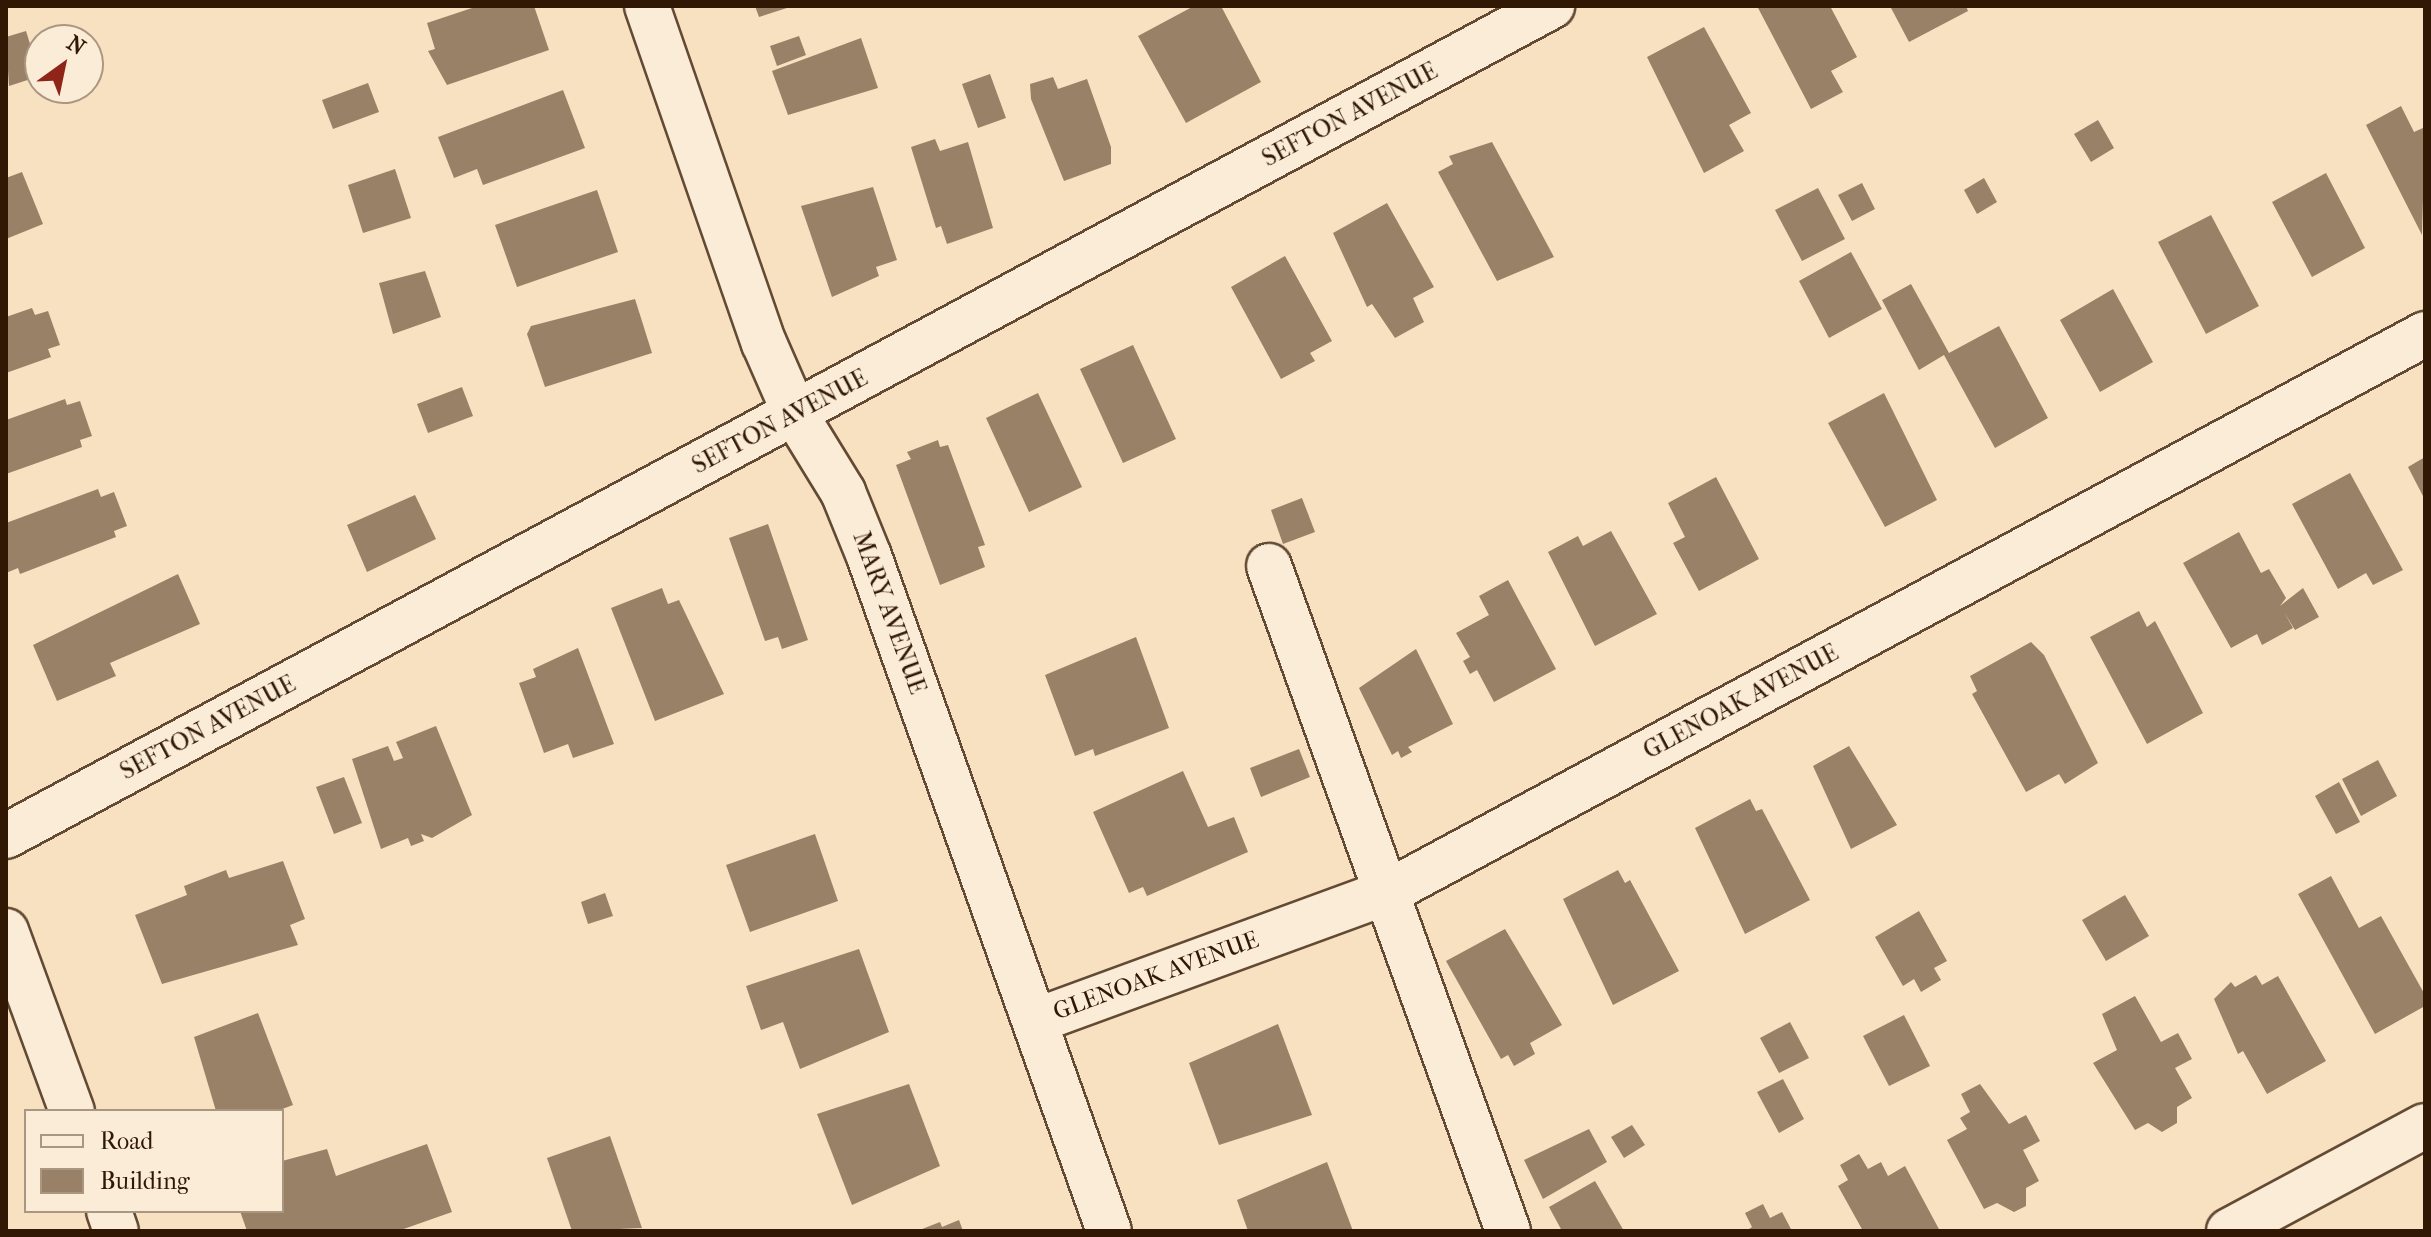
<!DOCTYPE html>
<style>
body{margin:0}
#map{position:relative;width:2431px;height:1237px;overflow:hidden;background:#f8e1c0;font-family:"IM FELL French Canon",serif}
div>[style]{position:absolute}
.building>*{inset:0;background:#988166}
.roads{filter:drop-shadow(2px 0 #634a34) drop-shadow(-2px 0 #634a34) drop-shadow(0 2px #634a34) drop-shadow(0 -2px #634a34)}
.minor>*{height:44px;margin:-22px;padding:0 22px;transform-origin:22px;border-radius:22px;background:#faecd6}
span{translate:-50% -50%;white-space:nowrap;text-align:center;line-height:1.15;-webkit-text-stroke:6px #faecd6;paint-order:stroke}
.street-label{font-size:24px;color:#311805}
.frame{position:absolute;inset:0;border:8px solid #311805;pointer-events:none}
.legend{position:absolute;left:24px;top:1109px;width:260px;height:104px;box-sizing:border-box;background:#faecd6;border:2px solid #aa9782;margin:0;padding:10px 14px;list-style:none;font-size:24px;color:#311805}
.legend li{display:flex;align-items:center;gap:16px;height:40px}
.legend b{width:40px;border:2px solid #aa9782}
.north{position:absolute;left:24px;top:24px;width:80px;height:80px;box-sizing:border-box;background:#faecd6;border:2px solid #aa9782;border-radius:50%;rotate:33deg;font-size:22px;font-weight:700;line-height:32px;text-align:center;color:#311805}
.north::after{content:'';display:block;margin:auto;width:28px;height:36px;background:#8f2418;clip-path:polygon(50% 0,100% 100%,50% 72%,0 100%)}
</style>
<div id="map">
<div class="building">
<i style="clip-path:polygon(478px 6px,534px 6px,549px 50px,447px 85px,428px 51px,435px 49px,427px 23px)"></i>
<i style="clip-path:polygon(755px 6px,790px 6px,790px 7px,759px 17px)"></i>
<i style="clip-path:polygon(1194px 6px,1221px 6px,1261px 82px,1186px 123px,1138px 36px)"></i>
<i style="clip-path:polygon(1757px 6px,1830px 6px,1857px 57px,1831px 71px,1843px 92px,1811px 109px)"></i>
<i style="clip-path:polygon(1890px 6px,1966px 6px,1968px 11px,1909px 42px)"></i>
<i style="clip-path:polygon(1704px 27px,1751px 113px,1729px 125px,1744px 151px,1704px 173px,1647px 57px)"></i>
<i style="clip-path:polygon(26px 31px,40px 76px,9px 86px,6px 37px)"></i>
<i style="clip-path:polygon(799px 36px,806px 55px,777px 66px,770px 46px)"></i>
<i style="clip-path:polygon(861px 38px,878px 88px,788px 115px,772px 71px)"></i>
<i style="clip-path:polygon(990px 74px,1006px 118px,978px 128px,962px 84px)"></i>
<i style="clip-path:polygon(1053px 77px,1058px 89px,1087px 79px,1111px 147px,1111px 164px,1064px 181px,1031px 99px,1030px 84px)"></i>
<i style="clip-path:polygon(368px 83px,379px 112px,333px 129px,322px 100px)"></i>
<i style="clip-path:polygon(563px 90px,585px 148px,483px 185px,477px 169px,454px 178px,438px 137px)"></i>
<i style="clip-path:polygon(2401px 106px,2414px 132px,2425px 127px,2422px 235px,2366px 125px)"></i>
<i style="clip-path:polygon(2098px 120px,2114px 148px,2091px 162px,2074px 134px)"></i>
<i style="clip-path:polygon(935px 139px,940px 151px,968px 142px,993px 228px,947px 244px,941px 226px,936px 228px,911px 147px)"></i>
<i style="clip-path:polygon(1492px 142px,1554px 257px,1497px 281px,1438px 172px,1453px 164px,1449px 156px)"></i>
<i style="clip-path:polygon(395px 169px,411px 218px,363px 233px,348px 185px)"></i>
<i style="clip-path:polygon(22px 172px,43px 224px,6px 239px,6px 178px)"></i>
<i style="clip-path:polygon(2326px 173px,2365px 248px,2312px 277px,2272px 202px)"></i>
<i style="clip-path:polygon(1984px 178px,1997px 202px,1977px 214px,1964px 190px)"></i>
<i style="clip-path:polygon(1862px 183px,1875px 209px,1852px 221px,1838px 195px)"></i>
<i style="clip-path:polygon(873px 187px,897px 260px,876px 267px,879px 276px,832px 297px,801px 206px)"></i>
<i style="clip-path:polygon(1818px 188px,1845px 239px,1802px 261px,1775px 210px)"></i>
<i style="clip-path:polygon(597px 190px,618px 252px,517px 287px,495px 225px)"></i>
<i style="clip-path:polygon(1387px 203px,1434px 287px,1413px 298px,1424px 322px,1395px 338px,1372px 304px,1367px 307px,1333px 233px)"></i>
<i style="clip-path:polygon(2211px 215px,2259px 306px,2206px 334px,2158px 242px)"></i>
<i style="clip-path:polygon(1851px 252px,1882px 309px,1829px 338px,1799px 281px)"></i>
<i style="clip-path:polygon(1285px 256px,1332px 341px,1310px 353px,1315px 361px,1281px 379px,1231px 287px)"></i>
<i style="clip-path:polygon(425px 271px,441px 317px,393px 334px,379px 283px)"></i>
<i style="clip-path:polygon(1911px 284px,1949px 353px,1999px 326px,2048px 418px,1995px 448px,1944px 355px,1919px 370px,1882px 300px)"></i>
<i style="clip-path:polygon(2113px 289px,2153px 362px,2100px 392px,2060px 320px)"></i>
<i style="clip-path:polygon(635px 299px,652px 353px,545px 387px,527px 334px,531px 326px)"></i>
<i style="clip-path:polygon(32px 308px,35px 315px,48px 311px,60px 345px,48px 349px,51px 357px,6px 373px,6px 317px)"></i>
<i style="clip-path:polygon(1133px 345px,1176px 439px,1123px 463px,1080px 369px)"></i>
<i style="clip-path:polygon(462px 387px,473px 416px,428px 433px,417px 404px)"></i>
<i style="clip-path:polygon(1038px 393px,1082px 487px,1029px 512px,986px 418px)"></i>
<i style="clip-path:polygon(1884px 393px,1937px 500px,1885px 527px,1828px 423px)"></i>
<i style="clip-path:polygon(65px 399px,67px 405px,80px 401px,92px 436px,80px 440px,82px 447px,6px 474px,6px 420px)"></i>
<i style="clip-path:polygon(938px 440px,940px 447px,948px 445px,985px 545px,978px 547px,985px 567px,940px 585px,896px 465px,911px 459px,907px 452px)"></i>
<i style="clip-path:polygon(2425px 457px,2425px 500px,2408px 467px)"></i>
<i style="clip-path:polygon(2350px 473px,2403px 570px,2373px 585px,2366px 573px,2338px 589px,2292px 504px)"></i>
<i style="clip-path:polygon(1716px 477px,1759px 559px,1699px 591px,1673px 543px,1685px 537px,1668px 503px)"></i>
<i style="clip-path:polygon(98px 489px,101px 497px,114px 492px,127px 526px,114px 531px,116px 537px,20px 574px,18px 568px,6px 573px,6px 523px)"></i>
<i style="clip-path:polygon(415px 495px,436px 539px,367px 572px,347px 525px)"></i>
<i style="clip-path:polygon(1302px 498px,1315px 532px,1283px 544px,1271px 510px)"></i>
<i style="clip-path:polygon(768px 524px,808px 640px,782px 649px,778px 637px,765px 641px,729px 538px)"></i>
<i style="clip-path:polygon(1611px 531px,1657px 614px,1595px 646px,1548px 552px,1578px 536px,1583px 546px)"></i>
<i style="clip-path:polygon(2239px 532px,2261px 573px,2269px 569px,2286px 598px,2280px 606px,2303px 588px,2319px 617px,2295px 630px,2284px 612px,2293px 628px,2262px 645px,2257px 634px,2231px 648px,2183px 563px)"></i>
<i style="clip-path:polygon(178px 574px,200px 624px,110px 663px,116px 676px,57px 701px,33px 645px)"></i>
<i style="clip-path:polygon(1508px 580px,1556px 669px,1494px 702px,1477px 670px,1470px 674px,1463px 661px,1470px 657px,1456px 633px,1489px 615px,1479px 596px)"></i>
<i style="clip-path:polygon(662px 588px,668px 604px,679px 600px,724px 694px,655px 721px,611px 608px)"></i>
<i style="clip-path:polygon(2139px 611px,2147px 627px,2155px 621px,2203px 713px,2147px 744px,2090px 637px)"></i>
<i style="clip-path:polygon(1136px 637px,1169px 728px,1095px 756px,1093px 749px,1075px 756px,1045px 675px)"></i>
<i style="clip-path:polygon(2031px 642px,2044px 655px,2098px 763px,2065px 784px,2059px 774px,2026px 792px,1972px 694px,1977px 691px,1970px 676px)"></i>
<i style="clip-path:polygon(578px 648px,614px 744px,573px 758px,568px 744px,544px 753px,519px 683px,536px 677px,533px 669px)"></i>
<i style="clip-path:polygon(1416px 649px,1453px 724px,1408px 747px,1412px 752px,1401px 758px,1398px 751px,1392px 755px,1359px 688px)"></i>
<i style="clip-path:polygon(436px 726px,472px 815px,432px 838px,421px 834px,424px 841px,411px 846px,408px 838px,381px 849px,352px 759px,388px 746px,394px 761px,403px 758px,396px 742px)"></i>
<i style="clip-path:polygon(1849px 746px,1897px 825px,1851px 849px,1813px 766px)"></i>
<i style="clip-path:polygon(1299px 749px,1310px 777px,1261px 797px,1250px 768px)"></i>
<i style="clip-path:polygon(2378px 760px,2397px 796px,2361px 816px,2342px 779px)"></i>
<i style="clip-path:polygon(1183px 771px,1208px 827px,1234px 817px,1248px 852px,1147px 896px,1143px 887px,1129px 893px,1093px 812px)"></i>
<i style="clip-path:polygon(344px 777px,362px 823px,334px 834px,316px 787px)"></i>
<i style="clip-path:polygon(2339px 782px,2360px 822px,2336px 834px,2315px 796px)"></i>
<i style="clip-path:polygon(1750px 799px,1756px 811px,1762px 809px,1810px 900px,1745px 934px,1695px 828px)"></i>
<i style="clip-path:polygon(815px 834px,838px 901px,750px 932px,726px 865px)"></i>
<i style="clip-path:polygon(283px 861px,305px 919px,290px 925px,298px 945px,162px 984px,135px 915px,187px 895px,184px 886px,226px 870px,229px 878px)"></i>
<i style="clip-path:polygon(1618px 870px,1625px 883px,1630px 880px,1679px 971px,1613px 1005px,1563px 899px)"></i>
<i style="clip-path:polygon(2331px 876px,2359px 928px,2381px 916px,2425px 995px,2425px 1006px,2375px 1034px,2298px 894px)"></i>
<i style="clip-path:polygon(605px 893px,613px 916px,588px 924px,581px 902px)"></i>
<i style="clip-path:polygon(2125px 895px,2149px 936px,2106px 961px,2082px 920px)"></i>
<i style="clip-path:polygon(1919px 911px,1947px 961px,1934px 968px,1941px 980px,1921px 992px,1914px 979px,1903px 986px,1875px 937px)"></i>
<i style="clip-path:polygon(1505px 929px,1562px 1025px,1530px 1043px,1535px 1054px,1514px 1066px,1508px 1055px,1501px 1059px,1446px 961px)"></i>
<i style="clip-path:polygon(859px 949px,889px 1032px,800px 1069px,783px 1022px,761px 1030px,746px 986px)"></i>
<i style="clip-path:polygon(2256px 975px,2262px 985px,2278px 976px,2326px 1061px,2267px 1094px,2243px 1051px,2238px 1054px,2214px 999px,2231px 982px,2235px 987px)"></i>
<i style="clip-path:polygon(2135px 996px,2161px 1042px,2178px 1033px,2192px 1059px,2175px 1068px,2192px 1098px,2177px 1107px,2177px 1123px,2162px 1132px,2148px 1123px,2135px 1130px,2093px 1063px,2117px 1050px,2102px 1014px)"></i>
<i style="clip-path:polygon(258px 1013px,293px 1105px,277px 1111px,216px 1111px,194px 1037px)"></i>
<i style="clip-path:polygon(1904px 1015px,1930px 1066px,1889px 1086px,1863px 1036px)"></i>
<i style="clip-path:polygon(1790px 1022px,1809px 1058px,1779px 1073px,1760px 1038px)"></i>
<i style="clip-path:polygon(1278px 1024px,1312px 1115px,1219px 1145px,1189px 1063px)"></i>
<i style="clip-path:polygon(1783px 1079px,1804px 1119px,1779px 1133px,1757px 1092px)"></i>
<i style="clip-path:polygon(909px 1084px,940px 1166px,852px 1205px,817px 1114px)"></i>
<i style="clip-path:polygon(1980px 1084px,2009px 1124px,2026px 1115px,2040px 1141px,2023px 1150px,2039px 1181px,2026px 1188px,2026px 1206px,2014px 1212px,1997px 1203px,1984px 1209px,1947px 1140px,1967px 1129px,1960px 1118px,1970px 1112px,1961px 1094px)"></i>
<i style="clip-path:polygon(1632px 1125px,1645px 1145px,1624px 1158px,1611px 1137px)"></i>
<i style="clip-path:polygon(1589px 1129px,1607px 1162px,1543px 1199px,1524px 1160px)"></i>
<i style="clip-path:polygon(610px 1136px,642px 1228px,572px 1231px,547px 1158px)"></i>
<i style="clip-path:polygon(427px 1144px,452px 1212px,398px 1231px,247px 1231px,240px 1211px,282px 1211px,282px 1161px,327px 1149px,336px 1176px)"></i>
<i style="clip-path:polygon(1859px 1154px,1868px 1169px,1881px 1162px,1888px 1176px,1905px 1166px,1940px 1231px,1863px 1231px,1838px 1186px,1848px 1180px,1840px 1165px)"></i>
<i style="clip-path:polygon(1327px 1162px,1353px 1231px,1248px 1231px,1237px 1200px)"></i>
<i style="clip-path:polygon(1595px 1181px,1624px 1231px,1562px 1231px,1549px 1207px)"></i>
<i style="clip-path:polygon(1763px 1204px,1770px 1218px,1782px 1212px,1792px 1231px,1746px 1231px,1752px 1227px,1745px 1213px)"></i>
<i style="clip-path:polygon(959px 1220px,963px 1231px,917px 1231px,940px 1222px,942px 1227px)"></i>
</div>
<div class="roads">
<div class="minor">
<i style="left:647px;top:6px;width:357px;rotate:70.9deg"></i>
<i style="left:764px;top:343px;width:77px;rotate:66.4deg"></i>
<i style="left:795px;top:414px;width:92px;rotate:58.4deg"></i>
<i style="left:843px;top:492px;width:69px;rotate:67.9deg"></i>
<i style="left:869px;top:556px;width:716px;rotate:70.43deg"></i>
<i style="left:1269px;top:566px;width:707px;rotate:70.23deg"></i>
<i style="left:6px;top:836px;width:1755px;rotate:-28.23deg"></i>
<i style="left:6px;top:931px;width:192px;rotate:69.9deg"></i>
<i style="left:1035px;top:1021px;width:376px;rotate:-20.1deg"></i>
<i style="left:1388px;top:892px;width:1178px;rotate:-28.28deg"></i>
<i style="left:109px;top:1211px;width:21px;rotate:71deg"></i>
<i style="left:2229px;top:1231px;width:222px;rotate:-28.2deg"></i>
</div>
</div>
<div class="street-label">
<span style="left:1350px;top:115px;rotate:-28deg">SEFTON AVENUE</span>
<span style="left:780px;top:422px;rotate:-28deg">SEFTON AVENUE</span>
<span style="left:889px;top:613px;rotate:70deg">MARY AVENUE</span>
<span style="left:1741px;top:702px;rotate:-28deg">GLENOAK AVENUE</span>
<span style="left:208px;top:728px;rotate:-28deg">SEFTON AVENUE</span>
<span style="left:1156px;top:976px;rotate:-20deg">GLENOAK AVENUE</span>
</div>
<div class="frame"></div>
<ul class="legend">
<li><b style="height:10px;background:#faecd6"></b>Road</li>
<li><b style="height:22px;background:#988166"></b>Building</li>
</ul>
<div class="north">N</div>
</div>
